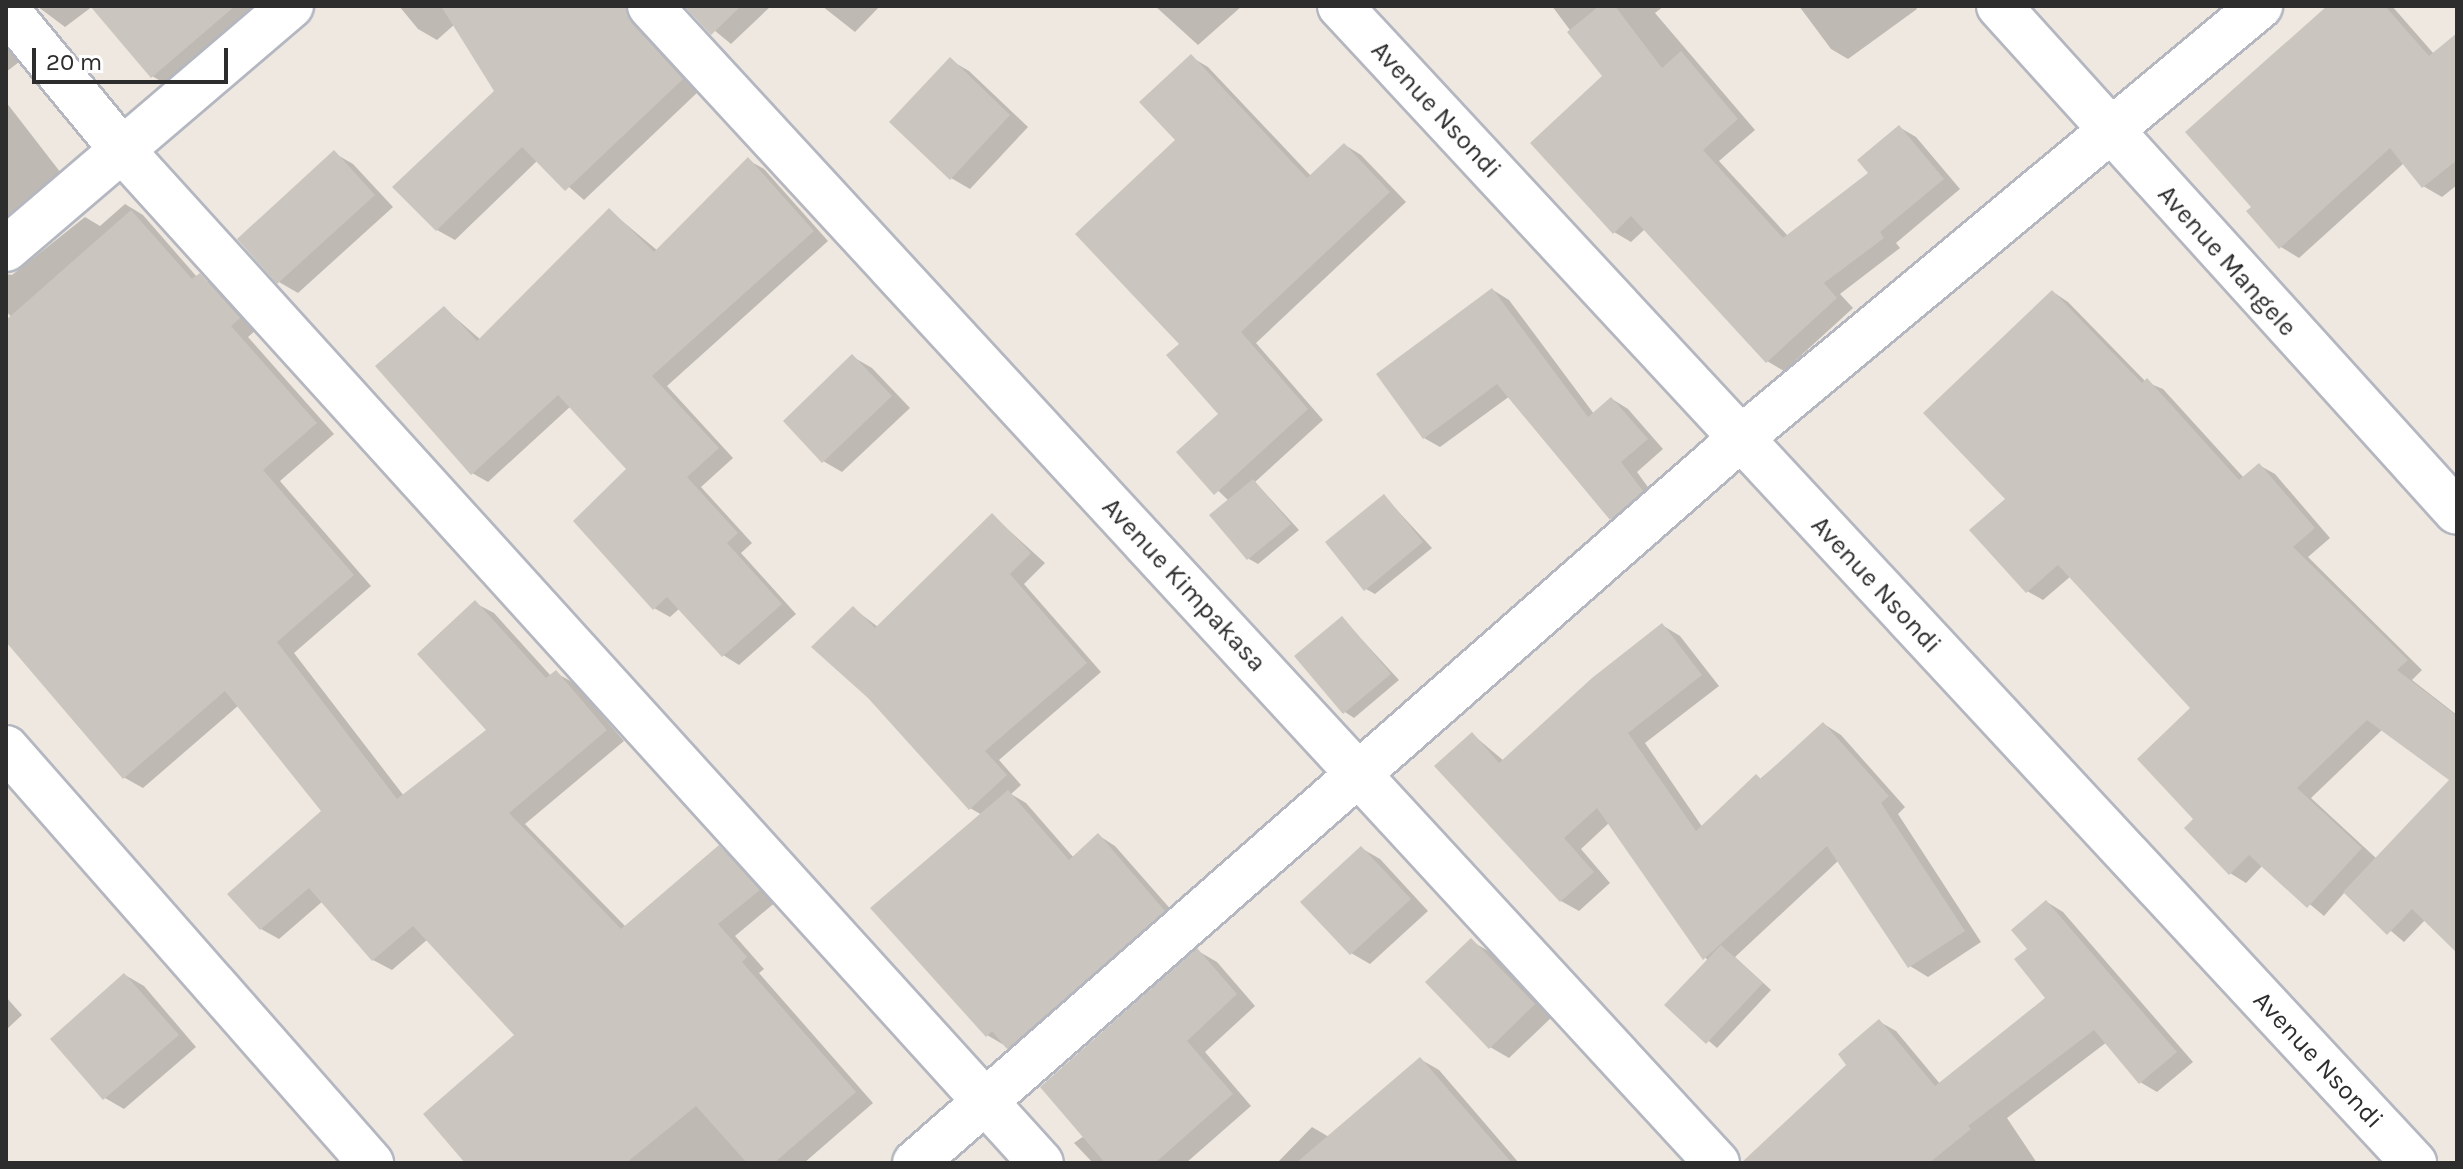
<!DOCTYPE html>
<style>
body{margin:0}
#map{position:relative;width:2463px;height:1169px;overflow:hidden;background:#eee8e0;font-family:Karla,sans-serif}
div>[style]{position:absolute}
.shadow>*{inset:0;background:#0003}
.building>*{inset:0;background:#cac6bf}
.roads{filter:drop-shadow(2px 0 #b4b7c0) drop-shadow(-2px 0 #b4b7c0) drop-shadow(0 2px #b4b7c0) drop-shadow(0 -2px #b4b7c0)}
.street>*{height:44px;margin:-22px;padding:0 22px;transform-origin:22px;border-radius:22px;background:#fff}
span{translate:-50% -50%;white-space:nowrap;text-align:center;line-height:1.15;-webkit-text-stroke:7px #fff;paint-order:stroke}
.street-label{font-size:26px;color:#2d2d2d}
.frame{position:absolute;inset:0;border:8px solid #2d2d2d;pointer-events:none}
.scale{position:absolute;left:32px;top:48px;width:196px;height:36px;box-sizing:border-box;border:4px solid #2d2d2d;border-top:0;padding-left:10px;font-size:24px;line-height:28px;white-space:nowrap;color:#2d2d2d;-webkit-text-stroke:6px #fff;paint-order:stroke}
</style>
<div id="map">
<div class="shadow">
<i style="clip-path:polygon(37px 6px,265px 6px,171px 87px,152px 76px,93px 6px,65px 27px)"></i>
<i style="clip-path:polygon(399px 6px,626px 6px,700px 90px,584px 200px,538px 160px,455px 240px,437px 230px,497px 91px,455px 24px,437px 40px,418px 29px)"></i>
<i style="clip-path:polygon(685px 6px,771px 6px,731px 44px)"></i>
<i style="clip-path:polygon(822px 6px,880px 6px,855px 32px)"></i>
<i style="clip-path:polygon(1155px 6px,1242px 6px,1198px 45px)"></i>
<i style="clip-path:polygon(1552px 6px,1664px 6px,1655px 13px,1755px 130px,1719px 161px,1788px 236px,1871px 174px,1899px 127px,1916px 137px,1960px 189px,1896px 243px,1900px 248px,1840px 294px,1853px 308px,1784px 371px,1767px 361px,1645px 229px,1631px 242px,1614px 232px,1605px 77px)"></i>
<i style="clip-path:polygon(1799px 6px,1915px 6px,1917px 9px,1848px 59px,1831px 49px)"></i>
<i style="clip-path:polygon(2330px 6px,2392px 6px,2434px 54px,2457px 36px,2457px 185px,2442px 197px,2423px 186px,2404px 163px,2299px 258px,2281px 247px,2254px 207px)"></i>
<i style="clip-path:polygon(6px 35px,23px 59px,6px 72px)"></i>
<i style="clip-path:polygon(1191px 57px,1208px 67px,1311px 176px,1345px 145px,1361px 155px,1406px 202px,1256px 343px,1323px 420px,1255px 482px,1299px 530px,1258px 564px,1249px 559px,1229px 501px,1179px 453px,1221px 414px,1182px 344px,1178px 140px)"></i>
<i style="clip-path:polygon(950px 60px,969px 71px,1028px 127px,970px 189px,951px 178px)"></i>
<i style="clip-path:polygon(6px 102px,71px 186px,6px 246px)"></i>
<i style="clip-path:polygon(334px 153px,353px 164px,393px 207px,298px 293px,279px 282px)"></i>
<i style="clip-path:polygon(748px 160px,764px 169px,828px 241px,667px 386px,733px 458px,701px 487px,752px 543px,741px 553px,796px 614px,739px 665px,723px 655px,680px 608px,670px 617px,654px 608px,629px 469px,571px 406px,488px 482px,472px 473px,444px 308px,481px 340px,609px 210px,658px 251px)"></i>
<i style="clip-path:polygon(125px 204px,143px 215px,197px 277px,218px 286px,257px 329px,248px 337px,334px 434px,280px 481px,371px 586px,294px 653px,404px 796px,489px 730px,475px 603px,494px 613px,551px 676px,556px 673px,574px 683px,624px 741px,525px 824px,626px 927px,719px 847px,737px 858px,777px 901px,735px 936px,764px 969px,759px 973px,873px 1103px,804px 1163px,466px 1163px,517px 1035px,428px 939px,392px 970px,373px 960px,323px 901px,279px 939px,261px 929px,324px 811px,239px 705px,143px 788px,125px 778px,6px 639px,6px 422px,60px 372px,6px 311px,6px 274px,12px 275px,85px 217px,100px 226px)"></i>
<i style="clip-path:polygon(1493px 290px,1509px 300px,1594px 414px,1612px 399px,1628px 409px,1663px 449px,1637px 472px,1658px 501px,1628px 528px,1611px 518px,1510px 396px,1440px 447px,1424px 438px)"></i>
<i style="clip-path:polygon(evenodd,2053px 292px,2068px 302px,2146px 382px,2163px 389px,2244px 478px,2259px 465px,2275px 474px,2330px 538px,2308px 557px,2422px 670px,2412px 680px,2457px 715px,2457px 950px,2426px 919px,2404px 942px,2345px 892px,2324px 916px,2263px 865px,2246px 883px,2230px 873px,2196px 819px,2193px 708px,2071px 576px,2043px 600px,2027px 591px,2008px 499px,2053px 292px,2383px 729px,2452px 779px,2377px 859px,2311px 798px,2383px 729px)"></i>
<i style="clip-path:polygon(853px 357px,872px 368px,910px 408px,842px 472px,823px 461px)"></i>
<i style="clip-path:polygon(1384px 496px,1432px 548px,1375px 594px,1366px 589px)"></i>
<i style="clip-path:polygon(992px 515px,1045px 563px,1024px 584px,1101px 672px,999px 760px,1021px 785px,1011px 794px,1026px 803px,1074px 858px,1098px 835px,1115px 846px,1181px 921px,1026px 1058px,987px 1035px,982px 815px,970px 808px,853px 608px,878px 627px)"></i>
<i style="clip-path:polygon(1342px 618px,1399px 680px,1354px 718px,1345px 712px)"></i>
<i style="clip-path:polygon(1662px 625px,1680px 636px,1719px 686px,1645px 743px,1703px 828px,1824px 724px,1841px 735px,1905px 807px,1898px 814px,1981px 942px,1928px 977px,1910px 966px,1839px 860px,1735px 957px,1771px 990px,1717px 1048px,1667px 1005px,1708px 961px,1610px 822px,1581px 849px,1610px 883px,1579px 911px,1561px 901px,1472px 734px,1504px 761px)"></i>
<i style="clip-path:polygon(1361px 848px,1380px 859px,1428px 911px,1370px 964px,1351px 953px)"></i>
<i style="clip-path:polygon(2047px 902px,2063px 912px,2193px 1062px,2157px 1092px,2140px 1082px,2107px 1042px,2007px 1118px,2037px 1163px,1771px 1163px,1880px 1022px,1896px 1031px,1941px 1085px,2048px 999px,2029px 949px)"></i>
<i style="clip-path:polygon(1471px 941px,1490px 952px,1553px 1016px,1509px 1058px,1490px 1047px)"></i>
<i style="clip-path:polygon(1198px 951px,1217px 962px,1255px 1006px,1205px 1052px,1251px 1106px,1186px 1163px,1093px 1163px,1074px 1143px,1084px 1136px)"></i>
<i style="clip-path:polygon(125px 975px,144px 986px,196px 1047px,124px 1109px,105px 1098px)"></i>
<i style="clip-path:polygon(6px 997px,22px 1015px,6px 1030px)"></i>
<i style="clip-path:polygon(1420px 1059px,1439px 1070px,1519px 1163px,1279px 1161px,1312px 1127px,1329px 1137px)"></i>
</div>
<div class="building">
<i style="clip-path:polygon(90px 6px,235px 6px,151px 78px)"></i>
<i style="clip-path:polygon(441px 6px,626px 6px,632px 23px,683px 79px,565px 191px,522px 147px,436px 231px,392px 187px,494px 91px)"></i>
<i style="clip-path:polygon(684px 6px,741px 6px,711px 35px)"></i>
<i style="clip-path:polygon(1599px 6px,1615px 6px,1662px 68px,1681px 51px,1738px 119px,1703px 150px,1783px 238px,1868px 173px,1857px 160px,1899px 125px,1944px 179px,1880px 232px,1884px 238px,1824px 283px,1837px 298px,1766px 363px,1631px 216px,1613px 234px,1530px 143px,1602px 76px,1567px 32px)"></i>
<i style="clip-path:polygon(2327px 6px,2385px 6px,2429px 56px,2457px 33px,2457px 160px,2422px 188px,2390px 148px,2279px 249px,2246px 211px,2251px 207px,2185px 132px)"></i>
<i style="clip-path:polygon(1191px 54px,1307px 178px,1344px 143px,1390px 192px,1241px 332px,1308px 409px,1214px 495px,1176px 452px,1218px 414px,1166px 355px,1179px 344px,1075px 234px,1175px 140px,1139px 102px)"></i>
<i style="clip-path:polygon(950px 57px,1010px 115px,950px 180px,889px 122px)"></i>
<i style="clip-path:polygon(334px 150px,375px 195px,277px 284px,237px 239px)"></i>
<i style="clip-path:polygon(748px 157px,814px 231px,652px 376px,719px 448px,687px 477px,738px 533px,727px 543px,782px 604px,722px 657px,667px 597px,653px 610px,573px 521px,626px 469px,558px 395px,471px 475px,375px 366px,444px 306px,477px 341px,609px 208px,654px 252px)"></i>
<i style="clip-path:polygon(131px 210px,192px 279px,200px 273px,240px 318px,231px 326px,317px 423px,263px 470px,354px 575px,277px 642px,397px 799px,486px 730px,417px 654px,475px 600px,546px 678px,556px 670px,607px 730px,509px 813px,621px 929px,719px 845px,760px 890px,718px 924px,747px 957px,742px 962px,856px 1092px,774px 1163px,747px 1163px,696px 1106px,626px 1163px,465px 1163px,423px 1114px,514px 1035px,413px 926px,372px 961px,309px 888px,260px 930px,227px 894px,321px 811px,225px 691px,123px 779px,6px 642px,6px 320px)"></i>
<i style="clip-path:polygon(1492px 288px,1588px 417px,1611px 397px,1648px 439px,1621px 462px,1643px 491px,1610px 520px,1497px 384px,1423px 439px,1376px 374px)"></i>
<i style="clip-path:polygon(2052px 290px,2142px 383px,2147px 378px,2239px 480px,2259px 463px,2315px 528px,2293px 547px,2408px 660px,2397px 670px,2457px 716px,2457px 953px,2412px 909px,2387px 935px,2343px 892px,2449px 780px,2367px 720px,2297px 788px,2362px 848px,2307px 908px,2249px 855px,2229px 875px,2184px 828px,2193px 819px,2137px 759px,2190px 708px,2058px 565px,2026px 593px,1969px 530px,2005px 499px,1923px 413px)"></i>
<i style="clip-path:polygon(852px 354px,892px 396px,822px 463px,783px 421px)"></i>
<i style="clip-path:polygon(1253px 479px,1291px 524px,1247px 560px,1209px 515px)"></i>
<i style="clip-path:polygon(1384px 494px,1423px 542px,1364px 591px,1325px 542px)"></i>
<i style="clip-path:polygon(992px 513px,1031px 553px,1010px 574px,1087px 663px,985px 751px,1007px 775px,969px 810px,868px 698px,811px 647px,853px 606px,875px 628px)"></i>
<i style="clip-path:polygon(1342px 616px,1391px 674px,1343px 714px,1294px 656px)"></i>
<i style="clip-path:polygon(1662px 623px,1702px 675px,1628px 733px,1696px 831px,1756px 774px,1761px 779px,1823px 722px,1889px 796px,1881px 803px,1965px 931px,1908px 968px,1827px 846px,1703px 960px,1597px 808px,1564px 838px,1594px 872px,1560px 902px,1434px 766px,1472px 732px,1499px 763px,1592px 678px)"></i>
<i style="clip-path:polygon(1008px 790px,1069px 860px,1098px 833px,1165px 911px,1007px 1049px,992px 1031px,986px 1037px,870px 908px)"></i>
<i style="clip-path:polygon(1361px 846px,1411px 899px,1350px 955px,1300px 902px)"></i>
<i style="clip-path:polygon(2046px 900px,2177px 1052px,2139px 1084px,2094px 1030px,1968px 1126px,1971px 1129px,1929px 1163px,1741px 1163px,1846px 1065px,1838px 1054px,1879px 1019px,1935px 1086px,2045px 998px,2014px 959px,2027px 949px,2011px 930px)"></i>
<i style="clip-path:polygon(1471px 938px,1535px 1004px,1489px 1049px,1425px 982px)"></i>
<i style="clip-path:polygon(1721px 945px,1763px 983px,1706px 1044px,1664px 1005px)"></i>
<i style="clip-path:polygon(1197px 948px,1237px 994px,1187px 1041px,1233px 1094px,1155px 1163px,1105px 1163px,1040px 1087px)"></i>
<i style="clip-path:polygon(124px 973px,179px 1035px,103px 1100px,50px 1039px)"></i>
<i style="clip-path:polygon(1420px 1057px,1512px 1163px,1296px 1163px)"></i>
</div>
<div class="roads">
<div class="street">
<i style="left:650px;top:6px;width:1574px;rotate:47.32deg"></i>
<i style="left:1340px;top:6px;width:1579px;rotate:47.13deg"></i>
<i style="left:1999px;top:6px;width:682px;rotate:47.85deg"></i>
<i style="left:6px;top:9px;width:184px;rotate:50.5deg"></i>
<i style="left:123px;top:151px;width:1366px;rotate:47.79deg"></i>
<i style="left:6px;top:249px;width:375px;rotate:-40.5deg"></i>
<i style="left:6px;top:748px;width:553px;rotate:48.67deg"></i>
<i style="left:915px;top:1163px;width:1098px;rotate:-41.27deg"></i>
<i style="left:1740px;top:439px;width:677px;rotate:-39.78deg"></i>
</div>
</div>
<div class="street-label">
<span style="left:1436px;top:110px;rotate:47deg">Avenue Nsondi</span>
<span style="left:2227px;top:261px;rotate:48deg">Avenue Mangele</span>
<span style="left:1184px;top:585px;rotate:47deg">Avenue Kimpakasa</span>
<span style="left:1876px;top:585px;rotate:47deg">Avenue Nsondi</span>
<span style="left:2318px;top:1060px;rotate:47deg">Avenue Nsondi</span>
</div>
<div class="frame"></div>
<div class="scale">20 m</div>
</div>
